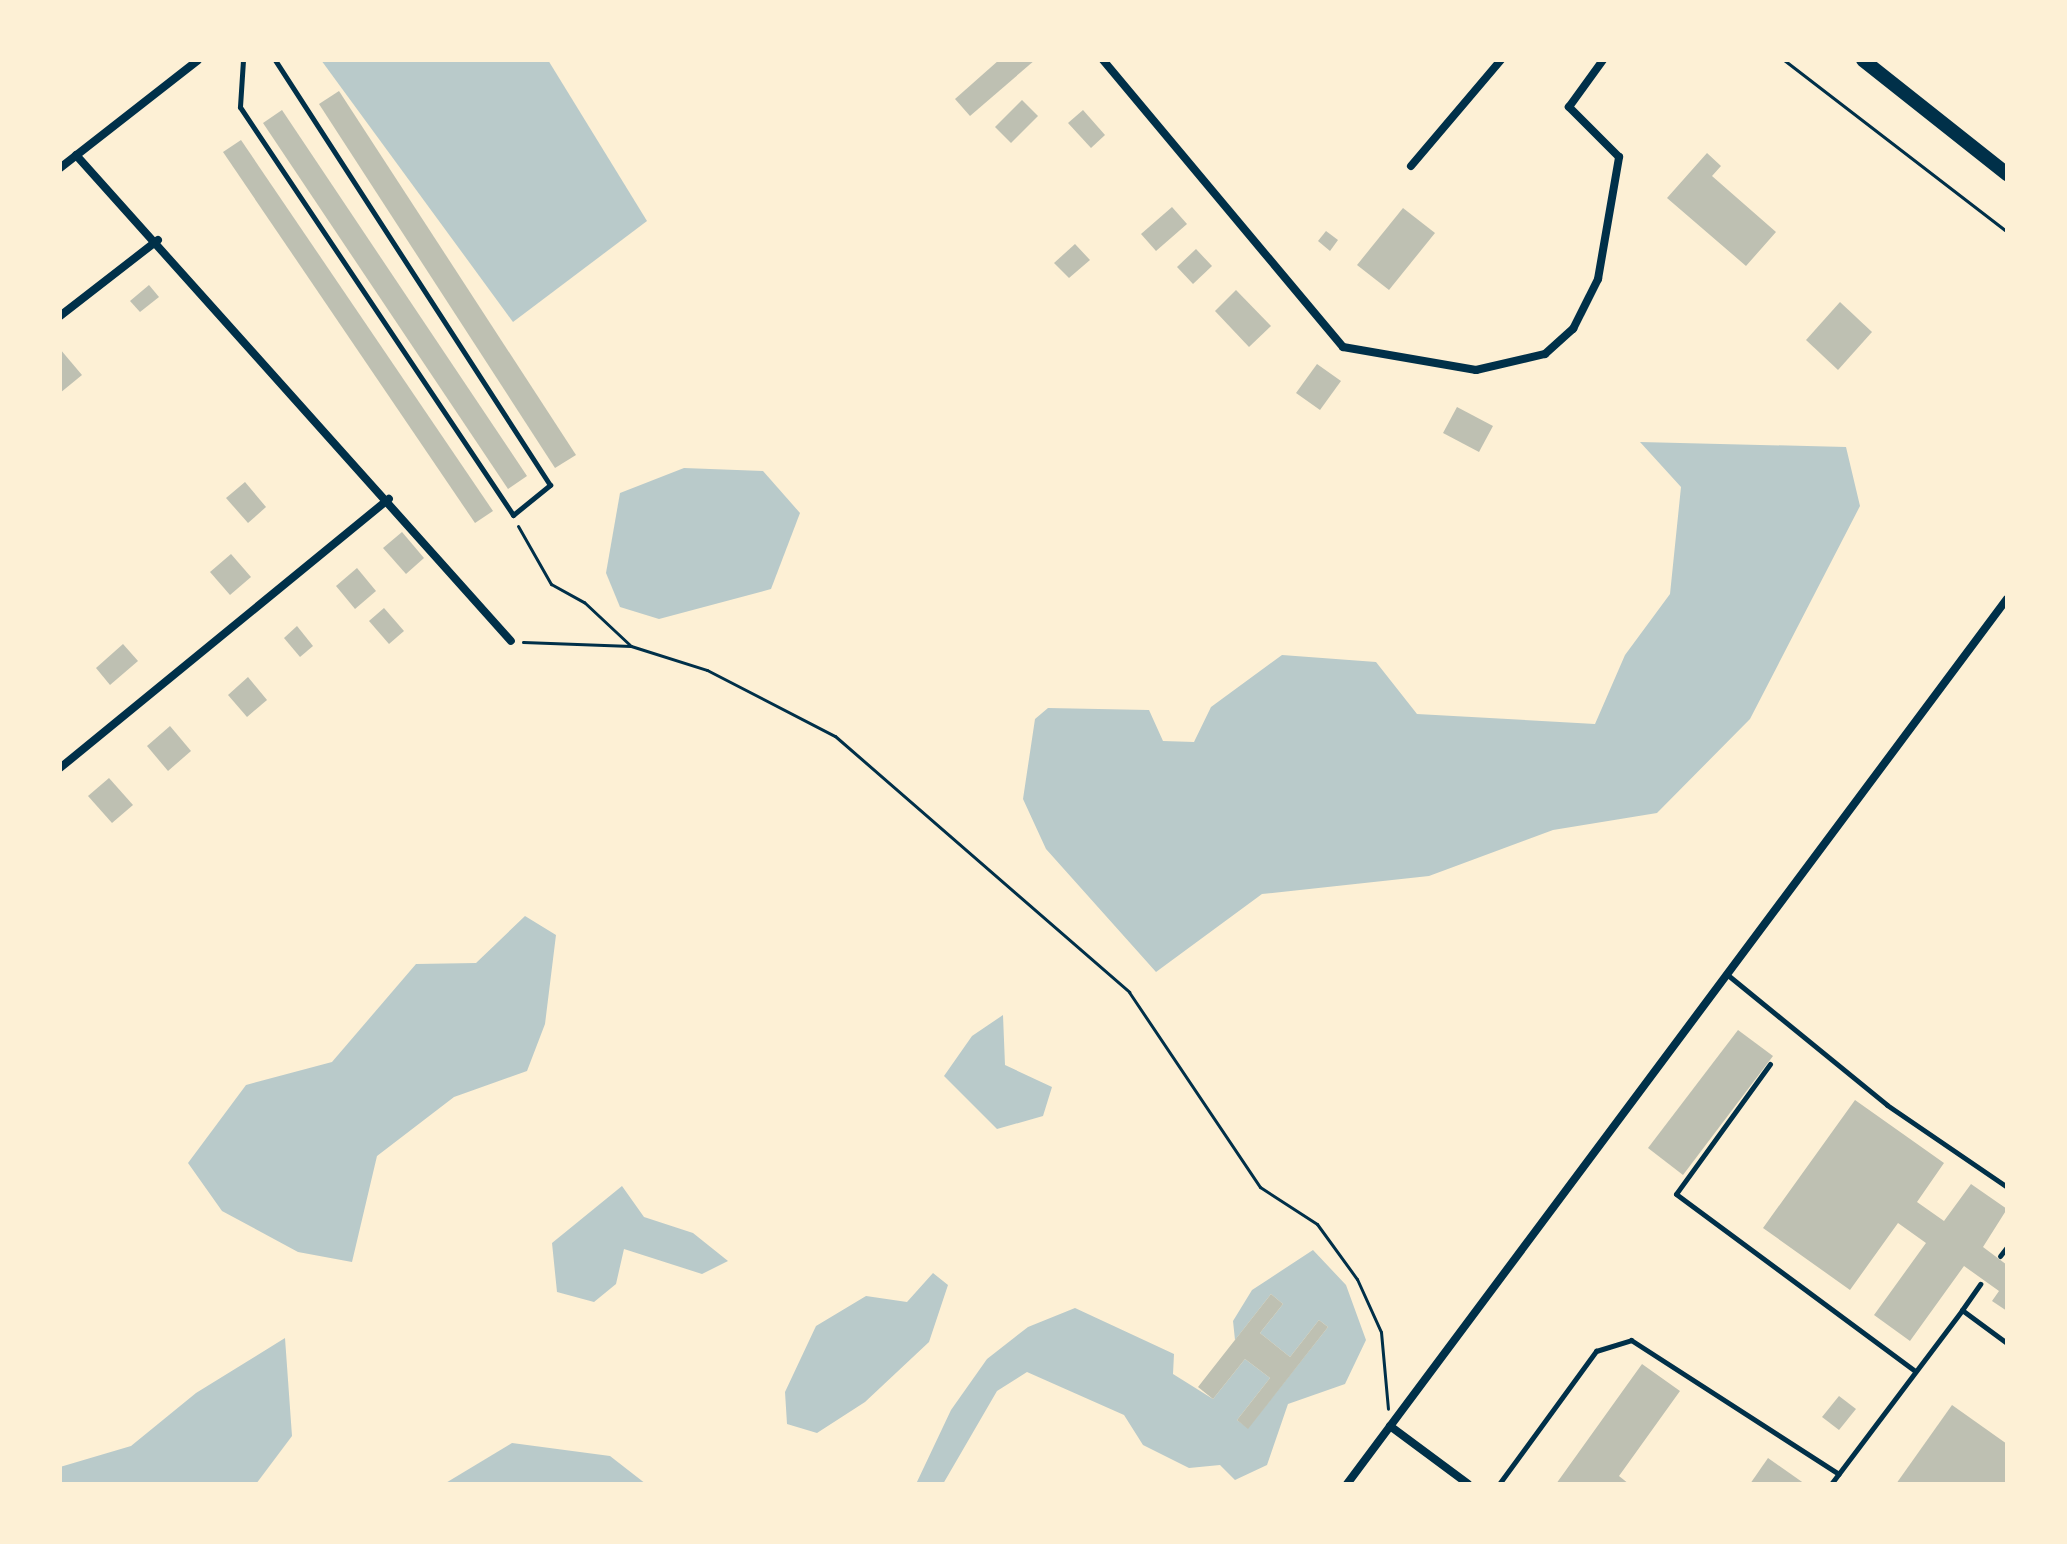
<!DOCTYPE html>
<style>
body{margin:0}
#map{position:relative;width:2067px;height:1544px;overflow:hidden;background:#fdf0d5;font-family:Inter,sans-serif}
div>[style]{position:absolute}
.green>*{inset:0;background:#b9caca}
.building>*{inset:0;background:#bec0b2}
.path>*{height:3px;margin:-1.5px;padding:0 1.5px;transform-origin:1.5px;border-radius:1.5px;background:#003049}
.service>*{height:5px;margin:-2.5px;padding:0 2.5px;transform-origin:2.5px;border-radius:2.5px;background:#003049}
.minor>*{height:8px;margin:-4px;padding:0 4px;transform-origin:4px;border-radius:4px;background:#003049}
.tertiary>*{height:14px;margin:-7px;padding:0 7px;transform-origin:7px;border-radius:7px;background:#003049}
span{translate:-50% -50%;white-space:nowrap;text-align:center;line-height:1.15;-webkit-text-stroke:6px #fdf0d5;paint-order:stroke}
.frame{position:absolute;inset:0;border:62px solid #fdf0d5;pointer-events:none}
</style>
<div id="map">
<div class="green">
<i style="clip-path:polygon(321px 60px,548px 60px,647px 221px,513px 322px)"></i>
<i style="clip-path:polygon(1640px 442px,1846px 447px,1860px 506px,1750px 719px,1657px 813px,1553px 830px,1429px 876px,1262px 894px,1156px 972px,1046px 849px,1023px 799px,1035px 719px,1048px 708px,1149px 710px,1163px 741px,1194px 742px,1211px 707px,1282px 655px,1376px 662px,1417px 714px,1595px 724px,1625px 655px,1670px 594px,1681px 487px)"></i>
<i style="clip-path:polygon(684px 468px,763px 471px,800px 513px,771px 589px,659px 619px,620px 607px,606px 573px,620px 493px)"></i>
<i style="clip-path:polygon(525px 916px,556px 935px,545px 1024px,527px 1071px,454px 1097px,377px 1156px,352px 1262px,298px 1252px,222px 1211px,188px 1163px,246px 1085px,332px 1062px,416px 964px,476px 963px)"></i>
<i style="clip-path:polygon(1003px 1015px,1005px 1065px,1052px 1087px,1043px 1116px,997px 1129px,944px 1076px,972px 1036px)"></i>
<i style="clip-path:polygon(622px 1186px,644px 1217px,693px 1233px,728px 1261px,702px 1274px,624px 1249px,616px 1284px,594px 1302px,557px 1292px,552px 1243px)"></i>
<i style="clip-path:polygon(1313px 1250px,1346px 1285px,1366px 1340px,1345px 1384px,1288px 1404px,1267px 1465px,1235px 1480px,1220px 1465px,1189px 1468px,1143px 1445px,1124px 1415px,1027px 1372px,997px 1391px,943px 1484px,916px 1484px,951px 1410px,987px 1359px,1028px 1327px,1075px 1308px,1174px 1354px,1173px 1374px,1213px 1399px,1245px 1359px,1270px 1378px,1237px 1420px,1248px 1428px,1328px 1327px,1319px 1320px,1290px 1357px,1260px 1333px,1283px 1304px,1271px 1294px,1235px 1340px,1233px 1321px,1252px 1290px)"></i>
<i style="clip-path:polygon(933px 1273px,948px 1285px,929px 1342px,865px 1402px,817px 1433px,787px 1424px,785px 1392px,816px 1326px,866px 1296px,907px 1302px)"></i>
<i style="clip-path:polygon(285px 1338px,292px 1436px,256px 1484px,60px 1484px,60px 1467px,131px 1446px,196px 1393px)"></i>
<i style="clip-path:polygon(512px 1443px,610px 1456px,646px 1484px,444px 1484px)"></i>
</div>
<div class="building">
<i style="clip-path:polygon(999px 60px,1035px 60px,970px 116px,955px 99px)"></i>
<i style="clip-path:polygon(339px 91px,576px 455px,555px 468px,319px 104px)"></i>
<i style="clip-path:polygon(1022px 100px,1038px 116px,1011px 143px,995px 127px)"></i>
<i style="clip-path:polygon(282px 110px,527px 476px,508px 489px,263px 123px)"></i>
<i style="clip-path:polygon(1083px 110px,1105px 135px,1091px 148px,1068px 123px)"></i>
<i style="clip-path:polygon(241px 140px,493px 511px,475px 523px,223px 152px)"></i>
<i style="clip-path:polygon(1707px 153px,1721px 166px,1712px 176px,1776px 232px,1746px 266px,1667px 198px)"></i>
<i style="clip-path:polygon(1172px 207px,1187px 224px,1156px 251px,1141px 234px)"></i>
<i style="clip-path:polygon(1403px 208px,1435px 233px,1389px 290px,1357px 265px)"></i>
<i style="clip-path:polygon(1326px 231px,1338px 240px,1330px 251px,1318px 241px)"></i>
<i style="clip-path:polygon(1075px 244px,1090px 260px,1069px 278px,1054px 263px)"></i>
<i style="clip-path:polygon(1196px 249px,1212px 266px,1193px 284px,1177px 267px)"></i>
<i style="clip-path:polygon(149px 285px,159px 297px,140px 312px,130px 301px)"></i>
<i style="clip-path:polygon(1236px 290px,1271px 326px,1249px 347px,1215px 311px)"></i>
<i style="clip-path:polygon(1840px 302px,1872px 332px,1838px 370px,1806px 340px)"></i>
<i style="clip-path:polygon(60px 349px,82px 375px,60px 393px)"></i>
<i style="clip-path:polygon(1317px 364px,1341px 381px,1320px 410px,1296px 393px)"></i>
<i style="clip-path:polygon(1457px 407px,1493px 426px,1479px 452px,1443px 433px)"></i>
<i style="clip-path:polygon(245px 482px,266px 507px,248px 523px,226px 498px)"></i>
<i style="clip-path:polygon(402px 532px,424px 558px,406px 574px,383px 548px)"></i>
<i style="clip-path:polygon(231px 554px,251px 577px,230px 595px,210px 572px)"></i>
<i style="clip-path:polygon(357px 568px,376px 591px,355px 609px,336px 586px)"></i>
<i style="clip-path:polygon(384px 608px,404px 631px,389px 644px,369px 621px)"></i>
<i style="clip-path:polygon(297px 626px,313px 646px,300px 657px,284px 638px)"></i>
<i style="clip-path:polygon(123px 644px,138px 661px,110px 685px,96px 668px)"></i>
<i style="clip-path:polygon(248px 677px,267px 700px,247px 717px,228px 695px)"></i>
<i style="clip-path:polygon(170px 726px,191px 751px,168px 771px,147px 746px)"></i>
<i style="clip-path:polygon(109px 778px,133px 805px,112px 823px,88px 796px)"></i>
<i style="clip-path:polygon(1738px 1030px,1773px 1056px,1683px 1175px,1648px 1148px)"></i>
<i style="clip-path:polygon(1855px 1100px,1944px 1163px,1917px 1202px,1944px 1221px,1971px 1184px,2007px 1209px,1983px 1247px,2007px 1265px,2007px 1311px,1992px 1301px,1999px 1291px,1964px 1266px,1910px 1341px,1874px 1315px,1926px 1243px,1898px 1223px,1850px 1290px,1763px 1228px)"></i>
<i style="clip-path:polygon(1271px 1294px,1283px 1304px,1260px 1333px,1290px 1357px,1319px 1320px,1328px 1327px,1248px 1429px,1237px 1420px,1270px 1378px,1245px 1359px,1213px 1399px,1198px 1387px)"></i>
<i style="clip-path:polygon(1642px 1364px,1680px 1391px,1619px 1476px,1629px 1484px,1556px 1484px)"></i>
<i style="clip-path:polygon(1839px 1396px,1856px 1409px,1839px 1430px,1822px 1417px)"></i>
<i style="clip-path:polygon(1952px 1405px,2007px 1444px,2007px 1484px,1896px 1484px)"></i>
<i style="clip-path:polygon(1768px 1458px,1805px 1484px,1750px 1484px)"></i>
</div>
<div class="path">
<i style="left:1784px;top:60px;width:282px;rotate:37.6deg"></i>
<i style="left:518px;top:526px;width:67px;rotate:60.4deg"></i>
<i style="left:551px;top:584px;width:38px;rotate:29deg"></i>
<i style="left:584px;top:602px;width:64px;rotate:43.1deg"></i>
<i style="left:631px;top:646px;width:80px;rotate:17.5deg"></i>
<i style="left:707px;top:670px;width:144px;rotate:27.3deg"></i>
<i style="left:835px;top:736px;width:390px;rotate:41deg"></i>
<i style="left:1129px;top:992px;width:235px;rotate:56.1deg"></i>
<i style="left:1260px;top:1187px;width:68px;rotate:33deg"></i>
<i style="left:1317px;top:1224px;width:68px;rotate:54deg"></i>
<i style="left:1357px;top:1279px;width:58px;rotate:65.6deg"></i>
<i style="left:1381px;top:1332px;width:77px;rotate:84.8deg"></i>
<i style="left:523px;top:642px;width:108px;rotate:2.1deg"></i>
</div>
<div class="service">
<i style="left:243px;top:60px;width:47px;rotate:93.7deg"></i>
<i style="left:240px;top:107px;width:491px;rotate:56.2deg"></i>
<i style="left:513px;top:515px;width:48px;rotate:-39deg"></i>
<i style="left:550px;top:485px;width:506px;rotate:-122.91deg"></i>
<i style="left:1729px;top:976px;width:204px;rotate:39.2deg"></i>
<i style="left:1887px;top:1105px;width:145px;rotate:34.3deg"></i>
<i style="left:1770px;top:1064px;width:160px;rotate:125.9deg"></i>
<i style="left:1676px;top:1194px;width:297px;rotate:36.5deg"></i>
<i style="left:2000px;top:1256px;width:11px;rotate:-52deg"></i>
<i style="left:1962px;top:1310px;width:32px;rotate:-55deg"></i>
<i style="left:1499px;top:1484px;width:165px;rotate:-53.9deg"></i>
<i style="left:1596px;top:1351px;width:37px;rotate:-17deg"></i>
<i style="left:1631px;top:1340px;width:247px;rotate:32.8deg"></i>
<i style="left:1831px;top:1484px;width:218px;rotate:-53deg"></i>
<i style="left:1962px;top:1310px;width:56px;rotate:36.3deg"></i>
</div>
<div class="minor">
<i style="left:1103px;top:60px;width:374px;rotate:50.1deg"></i>
<i style="left:1343px;top:347px;width:135px;rotate:9.8deg"></i>
<i style="left:1476px;top:370px;width:71px;rotate:-13.1deg"></i>
<i style="left:1545px;top:354px;width:38px;rotate:-42deg"></i>
<i style="left:1573px;top:329px;width:56px;rotate:-63.4deg"></i>
<i style="left:1598px;top:279px;width:124px;rotate:-80.2deg"></i>
<i style="left:1619px;top:157px;width:71px;rotate:-135deg"></i>
<i style="left:1569px;top:107px;width:58px;rotate:-54.1deg"></i>
<i style="left:76px;top:155px;width:652px;rotate:48.17deg"></i>
<i style="left:1411px;top:166px;width:139px;rotate:-49.7deg"></i>
<i style="left:60px;top:168px;width:175px;rotate:-38deg"></i>
<i style="left:60px;top:316px;width:124px;rotate:-37.8deg"></i>
<i style="left:60px;top:768px;width:425px;rotate:-39.3deg"></i>
<i style="left:1390px;top:1426px;width:97px;rotate:36.6deg"></i>
<i style="left:1347px;top:1484px;width:1104px;rotate:-53.29deg"></i>
</div>
<div class="tertiary">
<i style="left:1863px;top:60px;width:184px;rotate:38.4deg"></i>
</div>
<div class="frame"></div>
</div>
